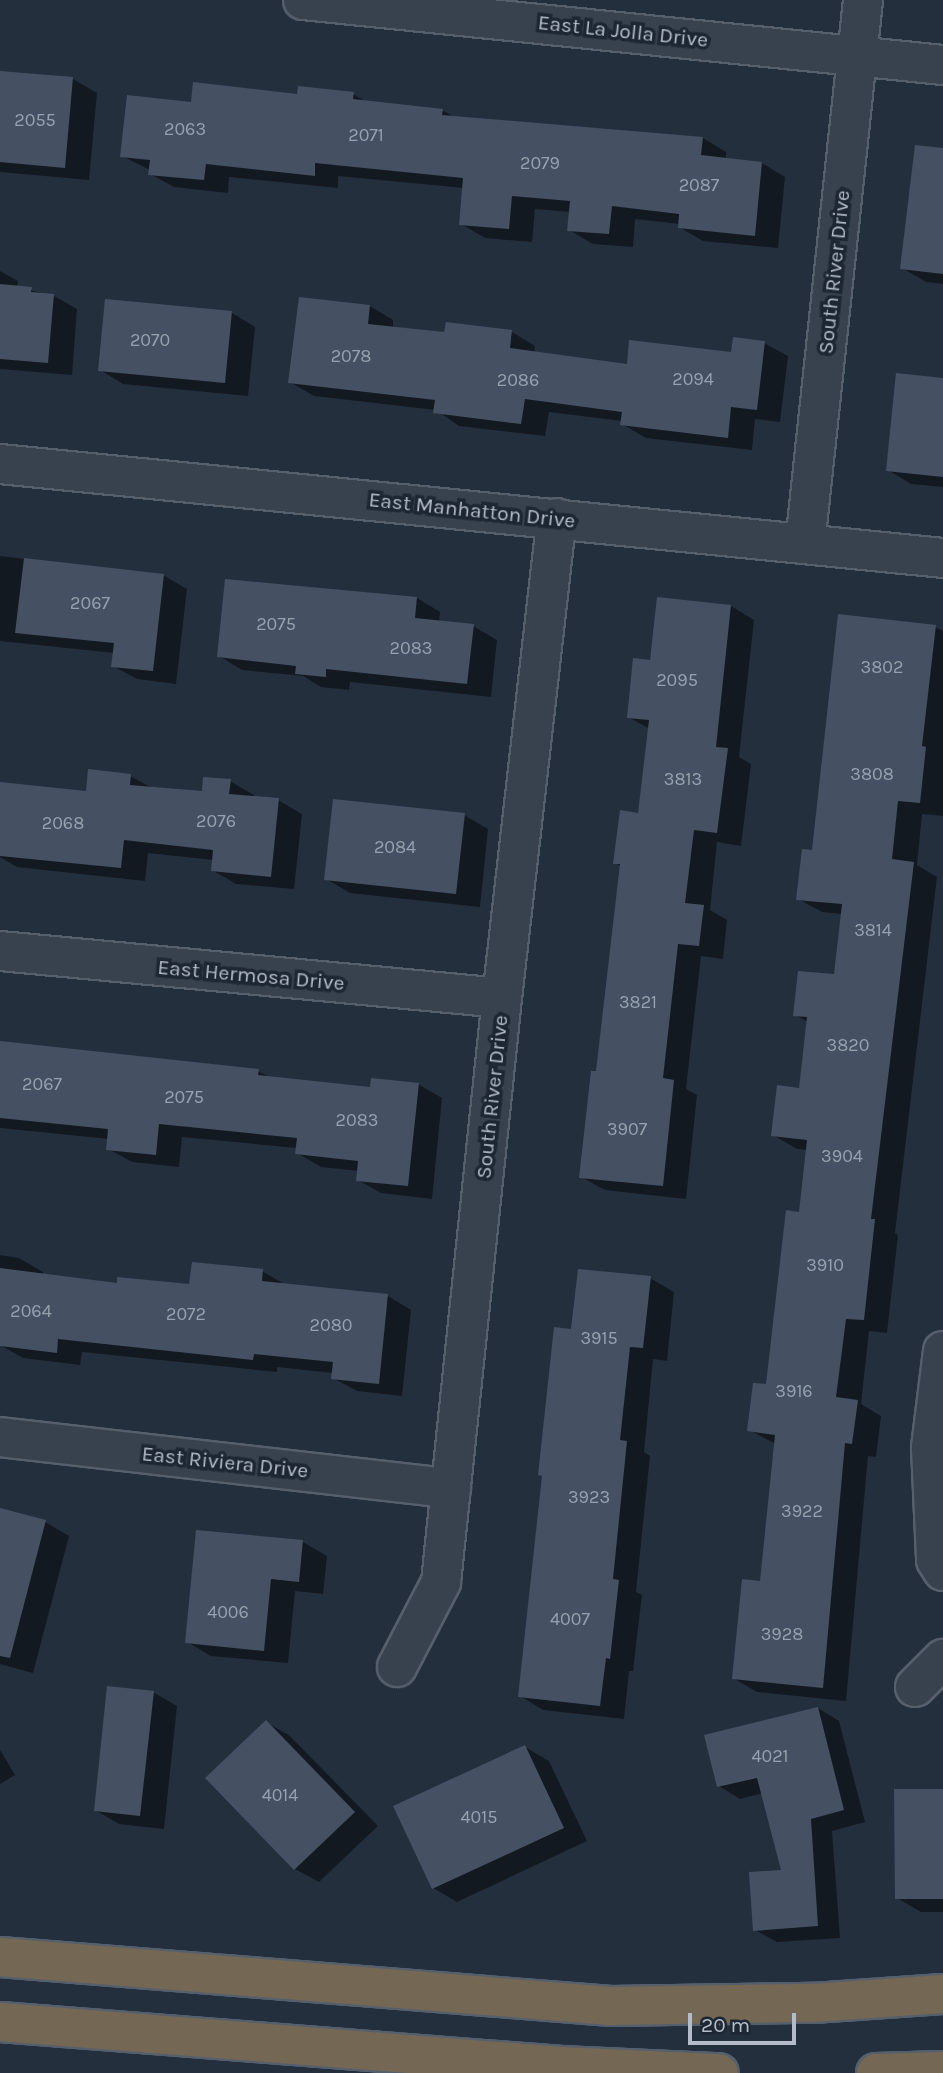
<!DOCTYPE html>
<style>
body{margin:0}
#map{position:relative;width:943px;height:2073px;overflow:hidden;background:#242f3e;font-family:Karla,sans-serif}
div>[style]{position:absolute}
.shadow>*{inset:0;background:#0007}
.building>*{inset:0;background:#455162}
.roads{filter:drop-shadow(2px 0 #565f6c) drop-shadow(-2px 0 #565f6c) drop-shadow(0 2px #565f6c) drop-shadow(0 -2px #565f6c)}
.minor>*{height:38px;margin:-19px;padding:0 19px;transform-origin:19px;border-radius:19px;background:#38414e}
.highway>*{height:38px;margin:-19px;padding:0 19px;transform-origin:19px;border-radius:19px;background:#746855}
span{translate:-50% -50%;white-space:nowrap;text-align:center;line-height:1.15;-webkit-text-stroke:7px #1d2633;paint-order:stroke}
.number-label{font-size:18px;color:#98a1af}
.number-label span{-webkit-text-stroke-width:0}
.street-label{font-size:21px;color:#b4bcc9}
.scale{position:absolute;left:688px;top:2013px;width:108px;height:32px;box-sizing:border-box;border:4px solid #b4bcc9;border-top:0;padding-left:9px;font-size:21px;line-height:24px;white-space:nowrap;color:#b4bcc9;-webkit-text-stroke:5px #1d2633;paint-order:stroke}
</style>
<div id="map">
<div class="shadow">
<i style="clip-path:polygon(0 72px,73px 79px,97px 93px,89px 180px,0 172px)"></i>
<i style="clip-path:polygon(353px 94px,367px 102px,442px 110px,454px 117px,703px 138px,726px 152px,726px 160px,762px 163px,785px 177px,778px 248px,703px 241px,679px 227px,680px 224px,635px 219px,633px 247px,593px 244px,569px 230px,571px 212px,535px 209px,532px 242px,485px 238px,461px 224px,464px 188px,338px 176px,338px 188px,229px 177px,228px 193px,174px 187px,150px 174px,150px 170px,122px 156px,192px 104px)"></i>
<i style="clip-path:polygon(943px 150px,943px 284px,926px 282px,902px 268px)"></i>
<i style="clip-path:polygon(0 271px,18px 281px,17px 287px,54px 296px,77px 309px,72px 375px,0 369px)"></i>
<i style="clip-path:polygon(370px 306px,393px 320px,393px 329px,446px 334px,512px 332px,535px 346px,534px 353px,628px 366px,733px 354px,764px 343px,788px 356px,780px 422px,755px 419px,752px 450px,646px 438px,622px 424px,622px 421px,549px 412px,545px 436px,459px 426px,436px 410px,314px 396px,290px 382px)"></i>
<i style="clip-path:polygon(232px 313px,255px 327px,248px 396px,123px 384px,100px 370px)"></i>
<i style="clip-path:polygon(943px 379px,943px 487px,911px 484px,888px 470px)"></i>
<i style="clip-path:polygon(0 556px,163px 575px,187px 589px,176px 684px,137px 679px,113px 666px,114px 653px,0 641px)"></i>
<i style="clip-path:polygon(417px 598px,440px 612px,439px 622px,473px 626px,497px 640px,491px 697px,350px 682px,349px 690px,321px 687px,303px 676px,242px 670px,219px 656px)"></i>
<i style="clip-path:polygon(731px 606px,754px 620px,739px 757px,751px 764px,741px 846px,717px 842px,710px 910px,727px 920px,723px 959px,701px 956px,686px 1089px,697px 1095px,686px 1199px,605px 1190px,581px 1177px,597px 1073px,621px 866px,615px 863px,639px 815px,650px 729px,628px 717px,652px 662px)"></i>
<i style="clip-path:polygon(935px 627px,943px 631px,943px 816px,922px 814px,917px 865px,937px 877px,895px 1233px,898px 1235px,887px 1333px,869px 1331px,861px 1404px,881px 1416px,876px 1457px,868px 1456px,846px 1701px,757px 1692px,733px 1678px,761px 1583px,776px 1444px,749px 1430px,768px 1386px,801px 1213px,808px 1150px,797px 1149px,773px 1135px,801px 1089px,808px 1022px,795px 1015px,835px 976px,842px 914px,822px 912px,798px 899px,814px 852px)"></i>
<i style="clip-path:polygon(130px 776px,154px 789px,203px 793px,230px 781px,254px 795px,254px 798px,278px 800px,302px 814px,294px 889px,236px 884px,212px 870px,213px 860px,148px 853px,145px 881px,17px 867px,0 857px,0 791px,88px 793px)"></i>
<i style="clip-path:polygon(464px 815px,488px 829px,480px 907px,350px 893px,326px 879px)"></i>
<i style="clip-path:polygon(0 1043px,258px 1071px,271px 1078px,371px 1088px,418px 1084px,442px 1098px,432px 1199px,381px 1193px,358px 1180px,359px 1171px,321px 1167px,297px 1153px,297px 1148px,182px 1137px,179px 1167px,132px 1162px,108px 1149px,109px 1139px,0 1128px)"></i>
<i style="clip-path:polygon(0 1255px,19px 1258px,43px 1272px,43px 1276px,118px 1285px,191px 1286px,262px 1271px,286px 1285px,388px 1296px,411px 1310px,402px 1396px,357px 1391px,333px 1378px,333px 1373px,277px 1367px,277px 1372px,82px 1352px,80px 1365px,23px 1358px,0 1345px)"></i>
<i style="clip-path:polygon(650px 1278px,674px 1292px,667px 1361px,653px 1359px,644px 1452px,650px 1456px,636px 1592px,642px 1595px,633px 1671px,629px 1671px,624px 1719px,543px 1710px,520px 1696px,573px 1331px)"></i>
<i style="clip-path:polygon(0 1510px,45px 1522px,69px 1536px,33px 1673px,0 1664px)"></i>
<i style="clip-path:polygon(198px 1532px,303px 1542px,327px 1556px,323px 1594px,295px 1591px,288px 1663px,211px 1656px,187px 1642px)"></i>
<i style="clip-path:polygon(153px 1692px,177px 1706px,164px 1829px,119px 1824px,95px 1810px)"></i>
<i style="clip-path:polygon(818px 1708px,839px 1721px,865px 1822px,832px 1831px,840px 1938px,777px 1942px,755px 1930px,783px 1871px,763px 1793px,740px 1799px,719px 1786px)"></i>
<i style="clip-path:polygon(266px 1722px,290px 1736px,378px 1826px,319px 1882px,295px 1869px,208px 1778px)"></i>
<i style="clip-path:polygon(525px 1747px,549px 1761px,587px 1841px,457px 1902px,433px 1888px)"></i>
<i style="clip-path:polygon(0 1750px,15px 1775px,0 1784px)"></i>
<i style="clip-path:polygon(943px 1791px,943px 1912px,921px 1912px,897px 1898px)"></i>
</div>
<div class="building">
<i style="clip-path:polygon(0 71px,73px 77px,65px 168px,0 162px)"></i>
<i style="clip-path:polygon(193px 82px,297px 94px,298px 86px,354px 92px,353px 99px,443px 109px,442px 115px,703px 137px,701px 155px,762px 162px,755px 236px,678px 228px,679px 214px,612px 206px,609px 234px,567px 231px,570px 201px,512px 196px,509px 229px,459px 225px,463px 178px,315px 163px,315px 176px,206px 164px,204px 180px,148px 175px,150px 160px,120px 157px,127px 95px,191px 102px)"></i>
<i style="clip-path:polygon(915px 145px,943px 148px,943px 274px,900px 269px)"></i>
<i style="clip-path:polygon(0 284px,32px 287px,31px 292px,54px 294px,48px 363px,0 359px)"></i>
<i style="clip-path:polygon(299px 297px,370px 305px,368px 324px,444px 332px,446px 322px,512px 330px,510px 348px,627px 364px,629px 340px,731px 352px,733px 337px,765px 341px,757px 410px,731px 407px,728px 438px,620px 425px,622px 412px,525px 399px,521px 424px,433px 413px,435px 400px,288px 383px)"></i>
<i style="clip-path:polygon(105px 299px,232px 311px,225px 383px,98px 371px)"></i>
<i style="clip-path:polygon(896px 373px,943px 378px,943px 477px,886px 471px)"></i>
<i style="clip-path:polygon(24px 558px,164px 574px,153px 671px,111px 667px,114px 643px,15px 633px)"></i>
<i style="clip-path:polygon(225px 579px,417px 597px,415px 618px,474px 624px,467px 684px,326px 669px,326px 677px,295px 674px,296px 666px,217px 657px)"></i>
<i style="clip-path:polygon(657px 597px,731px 605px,716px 747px,728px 748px,717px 833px,694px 830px,685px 903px,704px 905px,699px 946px,678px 944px,663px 1078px,674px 1080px,663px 1186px,579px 1178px,591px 1071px,596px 1071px,620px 864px,613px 864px,620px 810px,638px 813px,649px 720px,627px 718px,633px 658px,650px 660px)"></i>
<i style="clip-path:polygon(838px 614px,936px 625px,922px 746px,926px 747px,920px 803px,898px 801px,892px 859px,914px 862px,871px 1219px,875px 1219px,864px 1320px,846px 1319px,836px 1397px,858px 1400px,852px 1444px,845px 1443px,823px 1688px,732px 1679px,742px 1579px,760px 1581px,775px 1435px,747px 1431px,753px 1383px,766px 1384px,786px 1210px,799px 1212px,807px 1140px,771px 1136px,777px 1085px,799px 1088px,807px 1017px,793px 1016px,798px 971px,834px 974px,842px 904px,796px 900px,802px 849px,812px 850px)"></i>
<i style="clip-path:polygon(88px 769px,131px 774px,130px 785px,202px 791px,203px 777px,231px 779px,229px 794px,279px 798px,271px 877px,211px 871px,213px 850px,124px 840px,121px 868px,0 856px,0 782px,86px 791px)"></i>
<i style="clip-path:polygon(333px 799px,465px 813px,456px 894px,324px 880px)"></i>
<i style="clip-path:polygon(0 1041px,259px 1069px,258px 1075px,370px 1087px,371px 1078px,419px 1083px,408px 1186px,356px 1181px,358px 1161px,295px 1154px,297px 1138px,159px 1124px,156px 1155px,106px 1150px,108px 1129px,0 1118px)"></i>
<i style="clip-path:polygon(192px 1262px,263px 1269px,262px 1281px,388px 1294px,379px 1384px,331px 1379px,333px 1362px,254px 1354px,253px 1360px,58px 1339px,57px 1353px,0 1346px,0 1268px,117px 1283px,117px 1277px,189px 1284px)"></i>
<i style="clip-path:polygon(578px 1269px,651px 1276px,643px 1348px,630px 1347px,620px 1440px,627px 1441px,613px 1579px,619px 1580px,610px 1659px,606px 1658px,600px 1706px,518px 1697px,542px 1476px,538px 1475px,554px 1327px,571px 1329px)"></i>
<i style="clip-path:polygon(0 1508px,46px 1520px,10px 1658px,0 1656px)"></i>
<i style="clip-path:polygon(196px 1530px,303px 1540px,299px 1582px,271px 1579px,264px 1651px,185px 1643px)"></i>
<i style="clip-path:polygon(107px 1686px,154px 1691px,140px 1816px,94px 1811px)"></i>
<i style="clip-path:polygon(818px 1707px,844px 1810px,811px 1819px,818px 1926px,753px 1931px,749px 1872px,781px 1870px,757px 1778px,717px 1787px,704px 1735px)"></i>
<i style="clip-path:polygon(266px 1720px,355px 1812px,294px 1870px,205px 1778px)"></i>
<i style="clip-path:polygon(525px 1745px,564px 1828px,432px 1889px,393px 1806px)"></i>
<i style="clip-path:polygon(894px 1789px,943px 1789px,943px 1899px,895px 1899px)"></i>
</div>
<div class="roads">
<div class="minor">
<i style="left:303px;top:0;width:643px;rotate:5.8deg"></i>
<i style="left:0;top:464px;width:948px;rotate:5.69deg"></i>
<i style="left:805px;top:544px;width:547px;rotate:-83.91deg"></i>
<i style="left:0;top:951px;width:504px;rotate:5.35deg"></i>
<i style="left:943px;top:1351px;width:98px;rotate:97.1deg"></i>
<i style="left:931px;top:1448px;width:112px;rotate:87.4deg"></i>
<i style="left:936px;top:1560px;width:13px;rotate:58deg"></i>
<i style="left:0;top:1437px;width:454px;rotate:6.5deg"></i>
<i style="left:397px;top:1667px;width:96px;rotate:-62.6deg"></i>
<i style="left:441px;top:1582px;width:587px;rotate:-84.04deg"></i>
<i style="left:502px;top:998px;width:483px;rotate:-83.5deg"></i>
<i style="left:915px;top:1687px;width:40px;rotate:-45deg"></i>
</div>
<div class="highway">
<i style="left:0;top:1957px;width:613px;rotate:4.59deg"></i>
<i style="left:611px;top:2006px;width:202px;rotate:-0.9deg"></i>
<i style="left:813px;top:2003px;width:130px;rotate:-4deg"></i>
<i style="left:0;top:2022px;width:564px;rotate:4.48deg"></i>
<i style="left:562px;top:2066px;width:157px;rotate:2.6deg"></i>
<i style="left:876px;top:2073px;width:67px;rotate:-1.7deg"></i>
</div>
</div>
<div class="number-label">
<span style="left:35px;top:120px">2055</span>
<span style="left:185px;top:129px">2063</span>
<span style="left:366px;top:135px">2071</span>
<span style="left:540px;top:163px">2079</span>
<span style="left:699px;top:185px">2087</span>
<span style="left:150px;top:340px">2070</span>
<span style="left:351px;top:356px">2078</span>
<span style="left:693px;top:379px">2094</span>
<span style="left:518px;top:380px">2086</span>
<span style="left:90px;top:603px">2067</span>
<span style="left:276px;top:624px">2075</span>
<span style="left:411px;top:648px">2083</span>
<span style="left:882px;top:667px">3802</span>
<span style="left:677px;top:680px">2095</span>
<span style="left:872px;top:774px">3808</span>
<span style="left:683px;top:779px">3813</span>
<span style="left:216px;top:821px">2076</span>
<span style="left:63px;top:823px">2068</span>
<span style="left:395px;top:847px">2084</span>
<span style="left:873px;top:930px">3814</span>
<span style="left:638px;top:1002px">3821</span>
<span style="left:848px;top:1045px">3820</span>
<span style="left:42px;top:1084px">2067</span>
<span style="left:184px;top:1097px">2075</span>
<span style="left:357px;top:1120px">2083</span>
<span style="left:627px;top:1129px">3907</span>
<span style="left:842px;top:1156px">3904</span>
<span style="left:825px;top:1265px">3910</span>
<span style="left:31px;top:1311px">2064</span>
<span style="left:186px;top:1314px">2072</span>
<span style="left:331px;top:1325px">2080</span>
<span style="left:599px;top:1338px">3915</span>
<span style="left:794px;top:1391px">3916</span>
<span style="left:589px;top:1497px">3923</span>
<span style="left:802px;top:1511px">3922</span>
<span style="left:228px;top:1612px">4006</span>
<span style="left:570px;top:1619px">4007</span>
<span style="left:782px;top:1634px">3928</span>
<span style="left:770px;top:1756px">4021</span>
<span style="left:280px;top:1795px">4014</span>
<span style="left:479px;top:1817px">4015</span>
</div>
<div class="street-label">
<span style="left:623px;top:31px;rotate:6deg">East La Jolla Drive</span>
<span style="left:834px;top:272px;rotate:-84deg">South River Drive</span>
<span style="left:472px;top:510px;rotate:6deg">East Manhatton Drive</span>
<span style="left:251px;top:975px;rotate:5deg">East Hermosa Drive</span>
<span style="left:492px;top:1097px;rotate:-84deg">South River Drive</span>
<span style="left:225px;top:1462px;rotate:6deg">East Riviera Drive</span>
</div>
<div class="scale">20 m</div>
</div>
